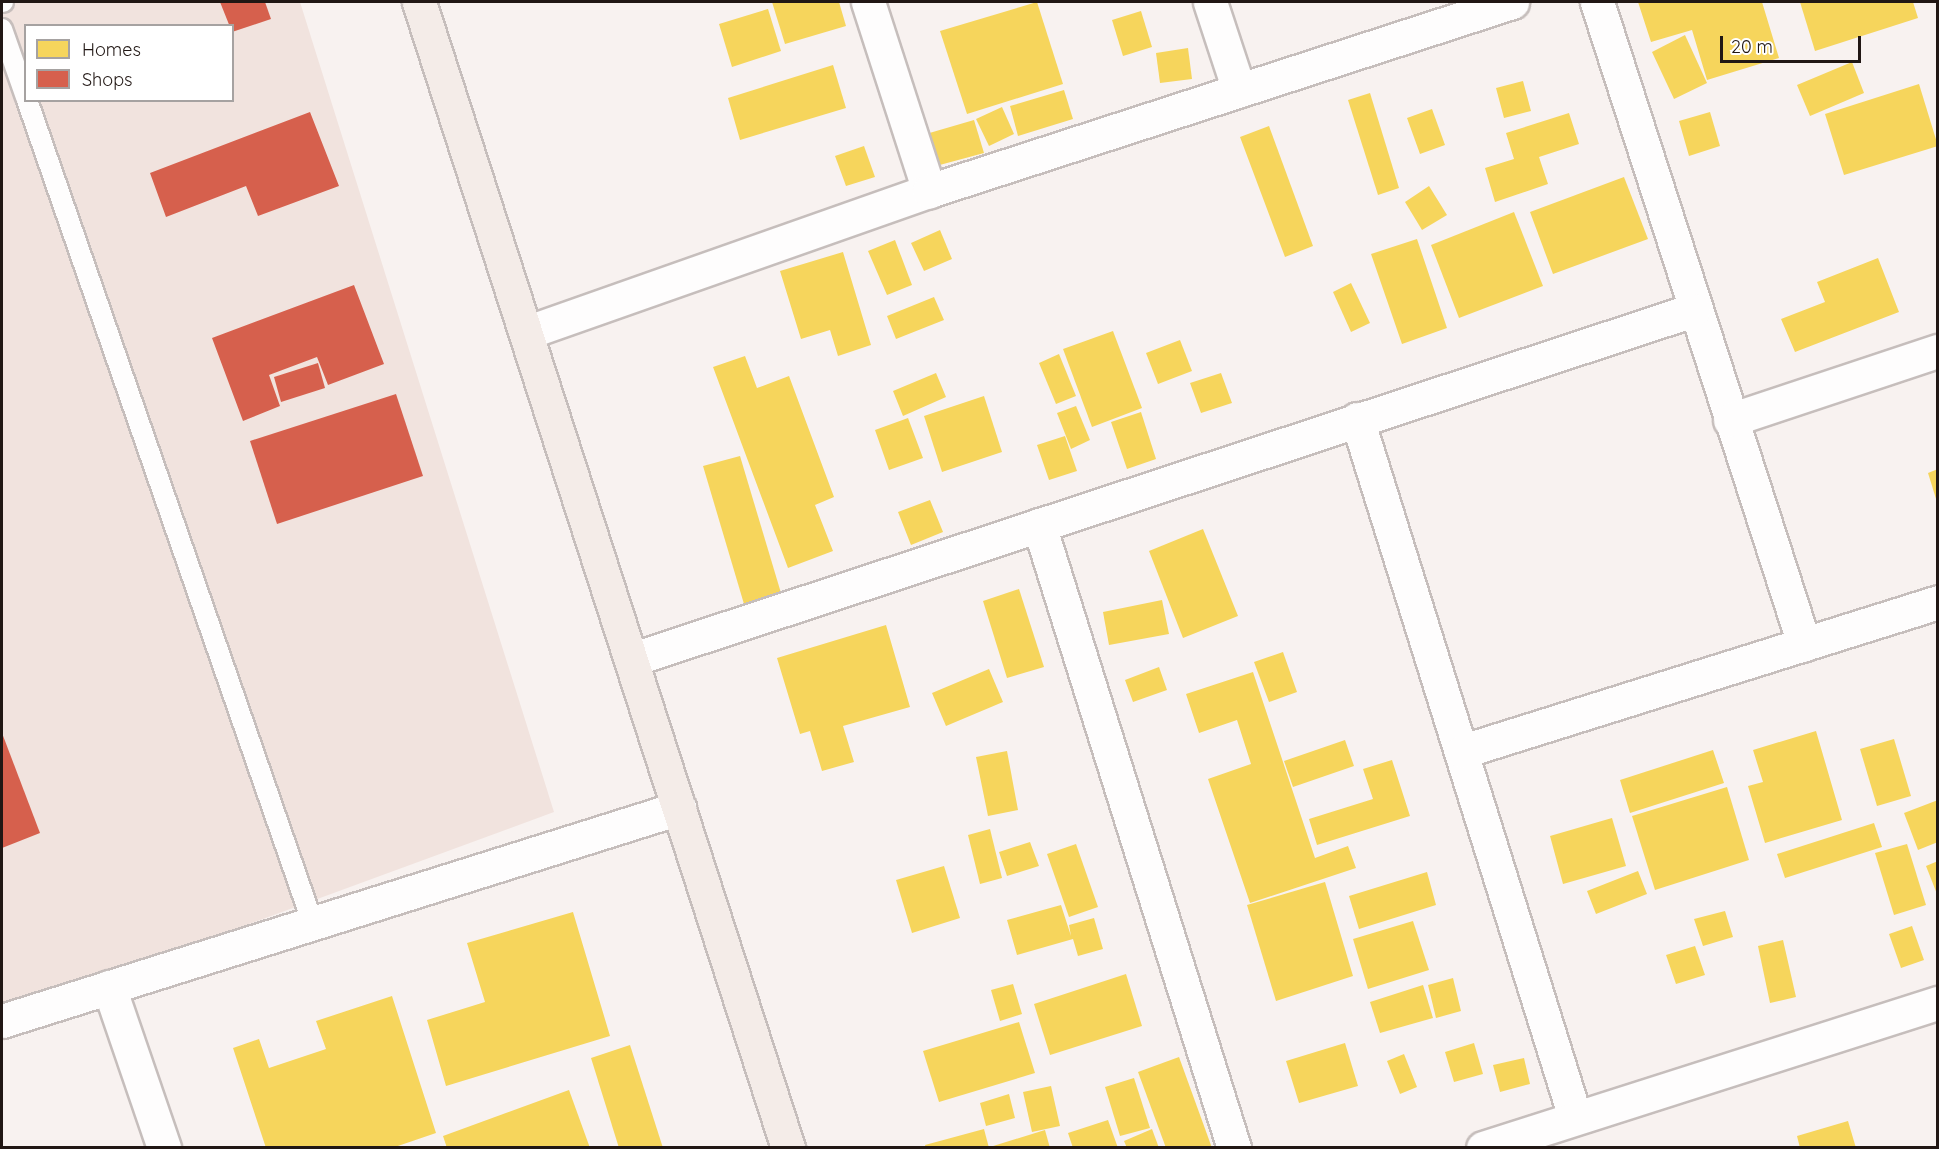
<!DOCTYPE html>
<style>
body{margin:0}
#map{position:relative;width:1939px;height:1149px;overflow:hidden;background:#f8f2f0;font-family:Quicksand,sans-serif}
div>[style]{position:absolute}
.built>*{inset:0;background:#f1e3de}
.homes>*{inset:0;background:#f6d55c}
.shops>*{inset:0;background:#d6604d}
.roads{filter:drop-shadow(2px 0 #c6bebc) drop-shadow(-2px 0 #c6bebc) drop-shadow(0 2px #c6bebc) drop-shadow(0 -2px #c6bebc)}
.service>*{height:20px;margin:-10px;padding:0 10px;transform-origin:10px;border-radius:10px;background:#fefdfd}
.minor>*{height:33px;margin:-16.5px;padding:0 16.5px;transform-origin:16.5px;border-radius:16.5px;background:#fefdfd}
.trunk>*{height:33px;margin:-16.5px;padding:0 16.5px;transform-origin:16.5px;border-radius:16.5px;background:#f4ece8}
span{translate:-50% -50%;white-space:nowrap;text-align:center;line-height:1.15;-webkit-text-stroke:6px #fff;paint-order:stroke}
.frame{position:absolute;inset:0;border:3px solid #211714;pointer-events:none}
.legend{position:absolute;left:24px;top:24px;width:210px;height:78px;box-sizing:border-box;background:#fff;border:2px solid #a6a2a1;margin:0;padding:8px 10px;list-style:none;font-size:18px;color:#211714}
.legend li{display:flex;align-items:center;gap:12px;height:30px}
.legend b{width:30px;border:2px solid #a6a2a1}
.scale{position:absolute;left:1720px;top:36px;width:141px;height:27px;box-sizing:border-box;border:3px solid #211714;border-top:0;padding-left:8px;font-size:18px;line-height:21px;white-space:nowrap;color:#211714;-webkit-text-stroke:4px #fff;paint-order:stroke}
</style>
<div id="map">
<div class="built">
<i style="clip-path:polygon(evenodd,2px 2px,300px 2px,554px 812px,2px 1015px,2px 2px,26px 26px,232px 26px,232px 100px,26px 100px,26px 26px)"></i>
</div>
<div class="homes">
<i style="clip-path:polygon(772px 2px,839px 2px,846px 26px,785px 44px)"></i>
<i style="clip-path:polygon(1037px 2px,1063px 84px,967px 114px,940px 31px)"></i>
<i style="clip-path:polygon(1638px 2px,1762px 2px,1779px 58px,1707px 80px,1692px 30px,1651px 42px)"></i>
<i style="clip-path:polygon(1800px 2px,1913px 2px,1918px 18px,1815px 51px)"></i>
<i style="clip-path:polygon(768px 9px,781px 51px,732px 67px,719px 24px)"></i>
<i style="clip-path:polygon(1141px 11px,1152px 47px,1123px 56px,1112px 20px)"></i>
<i style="clip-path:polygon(1685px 35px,1707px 83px,1674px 99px,1652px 52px)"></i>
<i style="clip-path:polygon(1188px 48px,1192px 79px,1160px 83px,1156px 53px)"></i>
<i style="clip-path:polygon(1852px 62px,1864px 93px,1810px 116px,1797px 85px)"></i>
<i style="clip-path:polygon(833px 65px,846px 108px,740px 140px,728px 98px)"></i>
<i style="clip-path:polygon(1523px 81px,1531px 111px,1504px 118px,1496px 88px)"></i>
<i style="clip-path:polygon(1919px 84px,1938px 146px,1844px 175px,1825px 114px)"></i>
<i style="clip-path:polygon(1064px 90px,1073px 119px,1018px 136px,1010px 106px)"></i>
<i style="clip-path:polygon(1370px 93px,1399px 188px,1378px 195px,1348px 100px)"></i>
<i style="clip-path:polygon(1002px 107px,1014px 134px,989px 146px,976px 119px)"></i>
<i style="clip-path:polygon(1432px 109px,1445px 145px,1420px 154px,1407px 118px)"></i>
<i style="clip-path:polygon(1710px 112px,1720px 146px,1689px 156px,1679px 121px)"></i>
<i style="clip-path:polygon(1569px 113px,1579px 144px,1539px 157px,1548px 184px,1495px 202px,1485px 168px,1514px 159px,1506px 133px)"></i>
<i style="clip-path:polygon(974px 120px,984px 153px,936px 166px,926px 134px)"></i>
<i style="clip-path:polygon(1269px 126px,1313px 246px,1285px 257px,1240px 137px)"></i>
<i style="clip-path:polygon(864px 146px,875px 177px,846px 186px,835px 156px)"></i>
<i style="clip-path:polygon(1624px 177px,1648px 239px,1553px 274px,1530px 212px)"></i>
<i style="clip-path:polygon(1429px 186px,1447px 215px,1422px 230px,1405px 202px)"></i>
<i style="clip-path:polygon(1514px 212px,1543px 286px,1459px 318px,1431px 245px)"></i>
<i style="clip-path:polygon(940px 230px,952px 259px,924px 271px,911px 243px)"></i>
<i style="clip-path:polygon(1417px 239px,1447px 328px,1402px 344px,1371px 254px)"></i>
<i style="clip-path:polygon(895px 240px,912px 285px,887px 295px,868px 251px)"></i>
<i style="clip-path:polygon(843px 252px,871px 345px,838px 356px,830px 330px,801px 339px,780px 271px)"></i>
<i style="clip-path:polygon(1878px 258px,1899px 312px,1795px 352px,1781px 319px,1825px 302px,1817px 282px)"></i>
<i style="clip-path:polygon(1351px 283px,1370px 323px,1351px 332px,1333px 292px)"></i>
<i style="clip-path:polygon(934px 297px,944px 320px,896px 339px,887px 316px)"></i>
<i style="clip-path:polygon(1113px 331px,1142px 408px,1092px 427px,1063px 349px)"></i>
<i style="clip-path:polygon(1180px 340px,1192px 371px,1158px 384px,1146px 353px)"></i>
<i style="clip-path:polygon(1059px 354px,1076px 396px,1056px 404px,1039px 363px)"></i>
<i style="clip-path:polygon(745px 356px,757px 388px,789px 376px,834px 497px,815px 505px,833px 551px,788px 568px,713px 367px)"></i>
<i style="clip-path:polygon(936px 373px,946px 397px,903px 416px,893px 391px)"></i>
<i style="clip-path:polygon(1221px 373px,1232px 403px,1201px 413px,1190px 383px)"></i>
<i style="clip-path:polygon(984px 396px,1002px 452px,942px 472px,924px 416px)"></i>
<i style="clip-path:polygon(1076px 406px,1090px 440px,1071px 449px,1057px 413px)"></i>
<i style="clip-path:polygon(1141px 412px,1156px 459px,1127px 469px,1111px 422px)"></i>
<i style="clip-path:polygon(908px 418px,923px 458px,889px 470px,875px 430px)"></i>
<i style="clip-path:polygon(1065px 436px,1077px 471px,1049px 480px,1037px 445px)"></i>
<i style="clip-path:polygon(740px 456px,781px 593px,744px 604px,703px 466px)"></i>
<i style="clip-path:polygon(1938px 469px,1938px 502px,1937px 502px,1928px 473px)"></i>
<i style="clip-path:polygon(930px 500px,943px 532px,911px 545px,898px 512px)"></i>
<i style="clip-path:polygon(1203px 529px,1238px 616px,1183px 638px,1149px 551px)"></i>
<i style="clip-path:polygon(1019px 589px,1044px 667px,1007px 678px,983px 601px)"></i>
<i style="clip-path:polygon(1162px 600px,1169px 634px,1109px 645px,1103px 612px)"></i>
<i style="clip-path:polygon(886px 625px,910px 707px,843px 726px,854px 762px,822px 771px,810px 731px,800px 734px,777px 658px)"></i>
<i style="clip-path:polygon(1283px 652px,1297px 692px,1269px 702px,1254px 662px)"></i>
<i style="clip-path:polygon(1159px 667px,1167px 690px,1133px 702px,1125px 680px)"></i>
<i style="clip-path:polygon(989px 669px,1003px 702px,946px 726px,932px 693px)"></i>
<i style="clip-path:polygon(1253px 672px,1315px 858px,1348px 846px,1356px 868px,1250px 903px,1208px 779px,1251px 764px,1237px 720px,1199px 733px,1186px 694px)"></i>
<i style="clip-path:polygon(1816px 731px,1842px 820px,1765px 843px,1748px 786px,1763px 782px,1753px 750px)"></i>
<i style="clip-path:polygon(1894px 739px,1911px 796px,1877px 806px,1860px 749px)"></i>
<i style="clip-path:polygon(1345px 740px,1354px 766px,1293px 787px,1284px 761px)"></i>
<i style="clip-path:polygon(1713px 750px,1724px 783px,1630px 813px,1620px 780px)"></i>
<i style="clip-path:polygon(1007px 751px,1018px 810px,988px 816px,976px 757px)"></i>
<i style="clip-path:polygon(1392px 760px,1410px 816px,1317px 845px,1309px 819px,1373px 799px,1363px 769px)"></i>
<i style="clip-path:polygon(1727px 787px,1749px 860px,1655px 890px,1632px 816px)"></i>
<i style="clip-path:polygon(1938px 800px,1938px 842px,1918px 850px,1904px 813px)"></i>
<i style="clip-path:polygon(1612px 818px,1626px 866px,1563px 884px,1550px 836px)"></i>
<i style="clip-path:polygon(1874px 823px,1882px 847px,1785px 878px,1777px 854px)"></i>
<i style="clip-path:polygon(990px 829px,1002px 878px,980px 884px,968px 835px)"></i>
<i style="clip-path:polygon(1030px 842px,1039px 866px,1007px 876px,999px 852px)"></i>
<i style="clip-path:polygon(1076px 844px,1098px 907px,1069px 917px,1047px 854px)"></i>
<i style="clip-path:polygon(1907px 844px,1926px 905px,1894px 915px,1875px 853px)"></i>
<i style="clip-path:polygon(1938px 861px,1938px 894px,1937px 894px,1926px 866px)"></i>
<i style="clip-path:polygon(944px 866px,960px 918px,912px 933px,896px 880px)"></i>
<i style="clip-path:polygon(1638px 871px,1647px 894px,1596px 914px,1587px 891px)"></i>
<i style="clip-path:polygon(1427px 872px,1436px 905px,1359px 929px,1349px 896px)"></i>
<i style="clip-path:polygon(1325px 882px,1353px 976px,1276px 1001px,1247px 905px)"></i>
<i style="clip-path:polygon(1061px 905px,1071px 936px,1069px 925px,1094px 918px,1103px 949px,1078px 956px,1073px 939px,1017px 955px,1007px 920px)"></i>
<i style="clip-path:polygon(1725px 911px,1733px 937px,1703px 946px,1694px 919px)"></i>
<i style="clip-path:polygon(573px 912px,610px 1036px,446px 1086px,427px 1020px,485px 1002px,467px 943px)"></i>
<i style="clip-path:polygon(1413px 921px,1429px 970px,1368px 989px,1353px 939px)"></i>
<i style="clip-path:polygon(1912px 926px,1924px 960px,1901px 968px,1889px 934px)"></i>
<i style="clip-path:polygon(1783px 940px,1796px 997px,1770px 1003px,1758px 946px)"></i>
<i style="clip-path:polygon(1695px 946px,1705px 975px,1676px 984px,1666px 955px)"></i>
<i style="clip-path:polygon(1126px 974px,1142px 1026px,1050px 1055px,1034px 1004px)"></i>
<i style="clip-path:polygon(1453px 978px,1461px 1011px,1436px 1018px,1428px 985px)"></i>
<i style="clip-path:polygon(1013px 984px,1022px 1014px,1000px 1021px,991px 990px)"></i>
<i style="clip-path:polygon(1423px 985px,1433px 1018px,1380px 1033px,1370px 1002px)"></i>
<i style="clip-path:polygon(392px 996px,436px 1133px,392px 1148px,266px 1148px,233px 1048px,259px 1039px,269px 1068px,326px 1049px,316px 1021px)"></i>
<i style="clip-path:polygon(1019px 1022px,1035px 1073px,939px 1102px,923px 1051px)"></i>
<i style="clip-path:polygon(1345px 1043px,1358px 1086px,1299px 1103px,1286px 1061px)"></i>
<i style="clip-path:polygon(1474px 1043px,1483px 1074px,1454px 1082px,1445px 1052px)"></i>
<i style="clip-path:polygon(630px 1045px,663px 1148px,619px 1148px,591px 1058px)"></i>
<i style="clip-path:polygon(1404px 1054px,1417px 1087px,1400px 1094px,1387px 1061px)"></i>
<i style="clip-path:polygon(1179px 1057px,1212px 1148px,1166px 1148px,1138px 1072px)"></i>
<i style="clip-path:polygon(1524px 1058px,1530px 1084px,1500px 1092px,1493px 1065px)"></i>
<i style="clip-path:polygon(1134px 1078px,1150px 1128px,1120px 1136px,1105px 1087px)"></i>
<i style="clip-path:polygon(1051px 1086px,1060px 1126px,1032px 1132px,1023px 1092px)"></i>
<i style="clip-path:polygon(569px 1090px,590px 1148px,447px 1148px,443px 1136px)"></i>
<i style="clip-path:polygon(1009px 1094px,1015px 1118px,986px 1126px,980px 1103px)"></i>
<i style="clip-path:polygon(1108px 1120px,1118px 1148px,1073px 1148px,1068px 1133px)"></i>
<i style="clip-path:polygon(1848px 1121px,1856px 1148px,1800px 1148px,1797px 1136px)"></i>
<i style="clip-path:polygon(984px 1129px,989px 1148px,926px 1148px,925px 1145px)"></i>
<i style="clip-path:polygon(1152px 1129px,1159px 1148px,1127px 1148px,1124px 1141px)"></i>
<i style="clip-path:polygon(1045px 1130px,1050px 1148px,990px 1148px,990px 1147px)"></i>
</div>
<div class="shops">
<i style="clip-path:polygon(220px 2px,265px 2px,271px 19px,232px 32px)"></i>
<i style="clip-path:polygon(310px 112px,339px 186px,258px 216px,246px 186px,166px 217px,150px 173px)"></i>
<i style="clip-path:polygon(354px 285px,384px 364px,328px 385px,317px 357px,269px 375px,280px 406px,243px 421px,212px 338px)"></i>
<i style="clip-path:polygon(318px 363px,325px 388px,281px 402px,274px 377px)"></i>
<i style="clip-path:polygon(396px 394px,423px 476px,277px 524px,250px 441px)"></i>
<i style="clip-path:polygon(2px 733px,40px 833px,2px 848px)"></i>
</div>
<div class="roads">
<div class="service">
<i style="left:2px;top:2px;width:1px"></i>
<i style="left:2px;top:29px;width:72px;rotate:70.6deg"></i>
<i style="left:27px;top:100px;width:869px;rotate:70.86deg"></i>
</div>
<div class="minor">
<i style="left:868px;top:2px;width:199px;rotate:72.1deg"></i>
<i style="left:1210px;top:2px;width:93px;rotate:71.8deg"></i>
<i style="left:1597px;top:2px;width:675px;rotate:72.13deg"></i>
<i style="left:528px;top:332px;width:425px;rotate:-19.4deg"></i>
<i style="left:929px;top:191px;width:613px;rotate:-17.96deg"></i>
<i style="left:1357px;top:419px;width:731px;rotate:72.66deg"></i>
<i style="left:1730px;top:420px;width:219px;rotate:-18.4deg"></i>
<i style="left:1039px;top:525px;width:653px;rotate:72.62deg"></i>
<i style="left:633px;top:659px;width:1116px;rotate:-18.22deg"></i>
<i style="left:1463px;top:751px;width:498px;rotate:-17.4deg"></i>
<i style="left:109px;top:987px;width:170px;rotate:71.1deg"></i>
<i style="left:2px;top:1021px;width:710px;rotate:-17.46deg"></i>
<i style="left:1483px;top:1148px;width:478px;rotate:-17.7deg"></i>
</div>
<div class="trunk">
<i style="left:419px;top:2px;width:1204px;rotate:72.15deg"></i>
</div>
</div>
<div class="frame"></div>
<ul class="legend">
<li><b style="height:16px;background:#f6d55c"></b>Homes</li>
<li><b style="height:16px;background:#d6604d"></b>Shops</li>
</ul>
<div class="scale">20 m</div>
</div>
